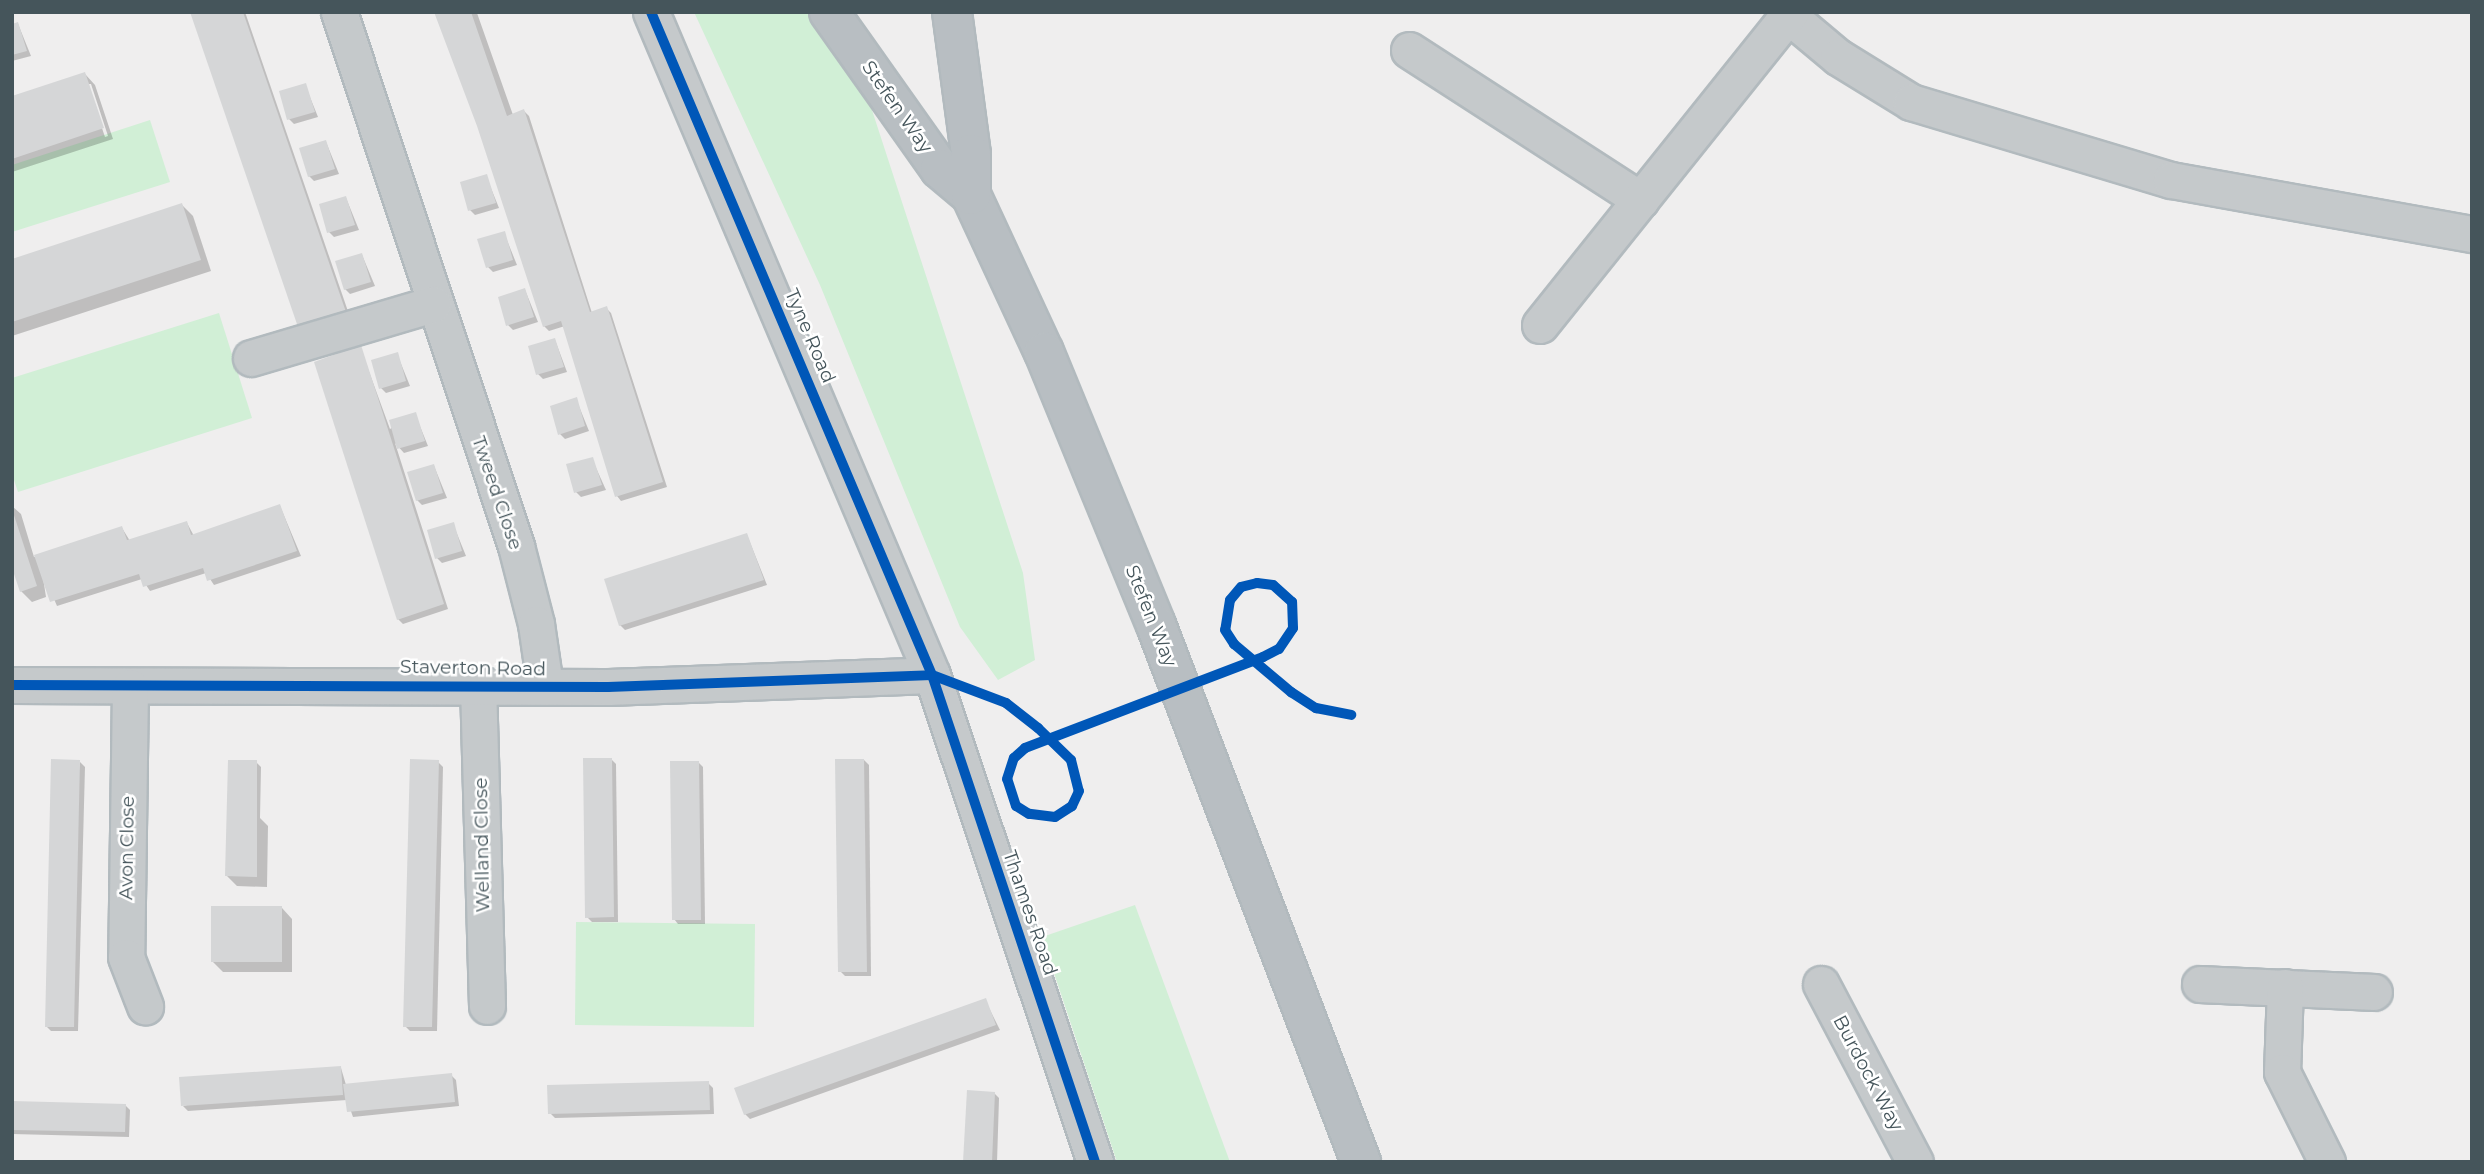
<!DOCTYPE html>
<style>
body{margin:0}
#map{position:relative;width:2484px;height:1174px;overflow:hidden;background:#efeeee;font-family:Montserrat,sans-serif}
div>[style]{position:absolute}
.green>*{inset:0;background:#d1efd6}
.shadow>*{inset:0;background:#0003}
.building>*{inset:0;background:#d5d6d7}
.roads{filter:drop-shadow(2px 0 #b2babe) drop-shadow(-2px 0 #b2babe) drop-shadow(0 2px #b2babe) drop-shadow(0 -2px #b2babe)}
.street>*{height:35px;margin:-17.5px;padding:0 17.5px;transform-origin:17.5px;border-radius:17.5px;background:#c5c9cb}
.highway>*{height:38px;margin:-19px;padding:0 19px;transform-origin:19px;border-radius:19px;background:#b8bec2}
.cycleway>*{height:10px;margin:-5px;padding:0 5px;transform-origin:5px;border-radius:5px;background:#0057b8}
span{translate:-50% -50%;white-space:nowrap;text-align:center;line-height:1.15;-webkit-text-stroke:5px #fff;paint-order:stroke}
.street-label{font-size:19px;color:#45555b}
.frame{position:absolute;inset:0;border:14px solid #45555b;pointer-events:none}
</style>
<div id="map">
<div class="green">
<i style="clip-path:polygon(694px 12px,840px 12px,1023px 573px,1035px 660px,998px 680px,960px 627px,820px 285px)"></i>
<i style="clip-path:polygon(150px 120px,170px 182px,12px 232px,12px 165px)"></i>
<i style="clip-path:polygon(219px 313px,252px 418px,18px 492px,12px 474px,12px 378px)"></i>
<i style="clip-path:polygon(1135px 905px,1230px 1162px,1117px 1162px,1042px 937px)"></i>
<i style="clip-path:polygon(576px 922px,755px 924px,754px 1027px,575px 1025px)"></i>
</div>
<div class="shadow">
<i style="clip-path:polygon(196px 12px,245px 12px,351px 320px,305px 334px)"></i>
<i style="clip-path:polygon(436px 12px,477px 13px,513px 115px,524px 111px,529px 116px,592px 313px,606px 308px,611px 313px,667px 487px,621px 501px,617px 496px,565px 326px,549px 331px,544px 326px,479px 125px)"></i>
<i style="clip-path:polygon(18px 24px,31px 56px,12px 61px,12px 26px)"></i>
<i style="clip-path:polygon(evenodd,85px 74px,95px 85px,113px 139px,12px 172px,12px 98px,85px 74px,87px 84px,91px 84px,108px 136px,105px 137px,87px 84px)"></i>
<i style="clip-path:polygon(305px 85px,318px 117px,294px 124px,289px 119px)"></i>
<i style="clip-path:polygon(326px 142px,339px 174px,314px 181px,309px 176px)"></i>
<i style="clip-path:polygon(486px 176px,499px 208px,475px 215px,470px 210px)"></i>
<i style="clip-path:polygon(346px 198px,359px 230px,334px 237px,329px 232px)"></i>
<i style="clip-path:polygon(182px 205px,193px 216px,211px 271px,12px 336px,12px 261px)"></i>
<i style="clip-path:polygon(504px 233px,517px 265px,493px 272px,488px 267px)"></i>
<i style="clip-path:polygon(362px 255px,375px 286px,350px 294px,345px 289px)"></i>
<i style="clip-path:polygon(525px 290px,538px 322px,513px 330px,508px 325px)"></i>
<i style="clip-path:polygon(555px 340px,567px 372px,543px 379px,538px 374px)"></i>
<i style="clip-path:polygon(360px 347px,390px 429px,415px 414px,428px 446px,404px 453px,395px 443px,448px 609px,403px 624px,398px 619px)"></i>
<i style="clip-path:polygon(397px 354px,410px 386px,386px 393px,381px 388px)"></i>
<i style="clip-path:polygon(576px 399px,589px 431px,565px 439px,560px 434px)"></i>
<i style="clip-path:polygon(592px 459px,606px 490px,581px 497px,576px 492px)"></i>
<i style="clip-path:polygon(434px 466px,447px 498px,422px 505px,417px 500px)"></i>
<i style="clip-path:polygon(12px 506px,21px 514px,34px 557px,122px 528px,130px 541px,187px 523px,194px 536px,280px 506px,301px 556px,214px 585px,206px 573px,150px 591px,142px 579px,57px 606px,42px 571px,46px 597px,32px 602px,21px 591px,16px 573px,12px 575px)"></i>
<i style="clip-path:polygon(453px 524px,466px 556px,442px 563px,437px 558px)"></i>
<i style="clip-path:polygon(747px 535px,767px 585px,625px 630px,620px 625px)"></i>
<i style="clip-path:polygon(611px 759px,616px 764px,618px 922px,592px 922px,587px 917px)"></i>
<i style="clip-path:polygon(864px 760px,869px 765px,871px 976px,845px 976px,840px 971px)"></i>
<i style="clip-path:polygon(80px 762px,85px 767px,78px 1031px,51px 1031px,46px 1026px)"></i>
<i style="clip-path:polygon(256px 762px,261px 767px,260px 818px,268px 826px,267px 887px,237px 886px,227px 876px)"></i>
<i style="clip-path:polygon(438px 762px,443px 767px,437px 1031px,410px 1031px,405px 1026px)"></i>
<i style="clip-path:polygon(698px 762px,703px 767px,705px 924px,678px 924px,674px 919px)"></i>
<i style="clip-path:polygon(282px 908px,292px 919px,292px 972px,223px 972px,212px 961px)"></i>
<i style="clip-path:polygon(985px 1000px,1000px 1030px,750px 1119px,745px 1114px)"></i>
<i style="clip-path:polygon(341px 1068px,346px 1085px,451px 1075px,456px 1080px,459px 1106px,353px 1117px,347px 1100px,188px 1111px,183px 1106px)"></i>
<i style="clip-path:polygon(708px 1083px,713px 1088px,714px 1114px,555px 1118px,550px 1113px)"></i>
<i style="clip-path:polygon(994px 1093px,999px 1098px,997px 1162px,965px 1162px)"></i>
<i style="clip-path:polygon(12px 1103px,125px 1105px,130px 1110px,129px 1137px,12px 1134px)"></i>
</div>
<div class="building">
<i style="clip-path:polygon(190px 12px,243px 12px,347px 315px,299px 330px)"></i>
<i style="clip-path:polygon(434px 12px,471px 12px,507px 116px,524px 109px,590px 312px,607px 306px,663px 482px,615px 497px,561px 321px,543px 327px,477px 126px)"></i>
<i style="clip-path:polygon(18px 22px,27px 51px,12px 55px,12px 24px)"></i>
<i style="clip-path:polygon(85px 72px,104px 128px,12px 159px,12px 96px)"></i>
<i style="clip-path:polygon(306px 83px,315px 112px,287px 120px,279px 91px)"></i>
<i style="clip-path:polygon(326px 140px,335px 169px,308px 177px,299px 148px)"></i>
<i style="clip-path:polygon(487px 174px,496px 203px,468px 211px,460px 182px)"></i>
<i style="clip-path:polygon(346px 196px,355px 225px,327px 233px,319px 204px)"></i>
<i style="clip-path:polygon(182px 203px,201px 260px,12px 322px,12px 259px)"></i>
<i style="clip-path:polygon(505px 231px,513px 260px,486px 268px,477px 239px)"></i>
<i style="clip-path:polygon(362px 253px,371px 282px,344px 290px,335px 261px)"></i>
<i style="clip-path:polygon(525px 288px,534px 317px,506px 326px,498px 297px)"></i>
<i style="clip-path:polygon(555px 338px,564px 367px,536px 375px,528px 346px)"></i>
<i style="clip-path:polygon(361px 345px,444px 604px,397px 620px,314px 362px)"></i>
<i style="clip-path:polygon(398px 352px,406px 381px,379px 389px,371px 360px)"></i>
<i style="clip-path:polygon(577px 397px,585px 426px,558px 435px,550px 406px)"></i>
<i style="clip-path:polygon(416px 412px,425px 441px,397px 449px,389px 420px)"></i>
<i style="clip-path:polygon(593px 457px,602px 485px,574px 493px,566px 464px)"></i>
<i style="clip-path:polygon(434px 464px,443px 493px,416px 501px,407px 472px)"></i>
<i style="clip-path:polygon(280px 504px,297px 551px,207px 581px,203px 568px,143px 587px,139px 574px,50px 602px,34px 555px,122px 526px,127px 540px,187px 521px,191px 535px)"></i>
<i style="clip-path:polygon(12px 509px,37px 586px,20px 592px,12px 568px)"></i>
<i style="clip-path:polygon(454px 522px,462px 551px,435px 559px,427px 530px)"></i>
<i style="clip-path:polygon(747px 533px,764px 580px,619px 626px,604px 579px)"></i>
<i style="clip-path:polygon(583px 758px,612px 758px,614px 917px,585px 918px)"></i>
<i style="clip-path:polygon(51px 759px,80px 760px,74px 1027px,45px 1027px)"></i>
<i style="clip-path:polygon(410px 759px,439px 760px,432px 1027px,403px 1027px)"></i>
<i style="clip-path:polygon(835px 759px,864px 759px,867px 972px,838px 972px)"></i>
<i style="clip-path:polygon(228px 760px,257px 760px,257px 877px,225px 876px)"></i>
<i style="clip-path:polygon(670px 761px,699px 761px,701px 920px,672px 920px)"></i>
<i style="clip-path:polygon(211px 906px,282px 906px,282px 962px,211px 962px)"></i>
<i style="clip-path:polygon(986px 998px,996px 1025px,744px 1115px,734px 1088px)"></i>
<i style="clip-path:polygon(341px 1066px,343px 1095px,181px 1106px,179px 1077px)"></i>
<i style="clip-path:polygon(452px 1073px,455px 1102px,347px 1112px,343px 1084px)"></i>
<i style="clip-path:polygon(709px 1081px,710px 1110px,548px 1114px,547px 1085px)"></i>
<i style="clip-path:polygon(967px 1090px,995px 1092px,992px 1162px,963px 1162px)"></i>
<i style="clip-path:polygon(12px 1101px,126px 1104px,125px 1132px,12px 1130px)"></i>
</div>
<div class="roads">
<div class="street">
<i style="left:339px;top:12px;width:563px;rotate:71.66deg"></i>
<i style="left:516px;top:546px;width:81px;rotate:75.6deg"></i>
<i style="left:536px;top:624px;width:63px;rotate:81.7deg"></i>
<i style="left:651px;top:12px;width:720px;rotate:67.03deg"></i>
<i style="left:932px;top:675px;width:514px;rotate:71.49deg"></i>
<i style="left:1789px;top:16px;width:64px;rotate:39.9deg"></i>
<i style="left:1838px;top:57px;width:86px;rotate:31.7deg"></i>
<i style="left:1911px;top:102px;width:271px;rotate:16.7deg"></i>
<i style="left:2171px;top:180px;width:306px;rotate:10.2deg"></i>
<i style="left:1409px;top:50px;width:276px;rotate:32.9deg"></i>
<i style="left:1540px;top:325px;width:401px;rotate:-51.3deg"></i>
<i style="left:251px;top:358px;width:190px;rotate:-16.5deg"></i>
<i style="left:478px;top:684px;width:322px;rotate:88.4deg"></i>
<i style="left:12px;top:685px;width:596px;rotate:0.19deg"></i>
<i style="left:608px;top:687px;width:324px;rotate:-2.1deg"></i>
<i style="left:130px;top:687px;width:270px;rotate:90.8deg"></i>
<i style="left:126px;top:957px;width:53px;rotate:68.8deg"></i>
<i style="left:1821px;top:984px;width:201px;rotate:62.2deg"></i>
<i style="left:2200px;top:984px;width:174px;rotate:2.6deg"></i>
<i style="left:2285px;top:987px;width:85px;rotate:92deg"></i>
<i style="left:2282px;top:1072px;width:101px;rotate:63.4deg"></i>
</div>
<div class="highway">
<i style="left:829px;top:12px;width:192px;rotate:54.7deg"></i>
<i style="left:940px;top:169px;width:40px;rotate:40deg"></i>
<i style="left:971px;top:195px;width:173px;rotate:65.1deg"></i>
<i style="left:1044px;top:352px;width:295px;rotate:67.7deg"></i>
<i style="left:1156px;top:625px;width:575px;rotate:69.11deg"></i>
<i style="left:952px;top:12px;width:143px;rotate:82.4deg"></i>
<i style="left:971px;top:154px;width:41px;rotate:90deg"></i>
</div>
</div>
<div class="cycleway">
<i style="left:651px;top:12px;width:720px;rotate:67.03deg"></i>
<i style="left:932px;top:675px;width:514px;rotate:71.49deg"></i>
<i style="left:12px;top:685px;width:596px;rotate:0.19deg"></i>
<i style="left:608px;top:687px;width:324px;rotate:-2.1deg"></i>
<i style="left:932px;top:675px;width:79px;rotate:20.7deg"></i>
<i style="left:1006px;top:703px;width:41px;rotate:38deg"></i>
<i style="left:1038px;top:728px;width:46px;rotate:44.1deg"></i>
<i style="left:1071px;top:760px;width:32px;rotate:76deg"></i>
<i style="left:1079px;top:791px;width:17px;rotate:115deg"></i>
<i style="left:1072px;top:806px;width:20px;rotate:147deg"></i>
<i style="left:1055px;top:817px;width:26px;rotate:-173deg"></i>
<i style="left:1029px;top:814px;width:15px;rotate:-148deg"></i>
<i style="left:1016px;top:806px;width:28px;rotate:-108deg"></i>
<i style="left:1007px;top:779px;width:22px;rotate:-72deg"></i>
<i style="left:1014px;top:758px;width:15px;rotate:-42deg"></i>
<i style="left:1025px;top:748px;width:255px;rotate:-20.9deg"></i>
<i style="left:1263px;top:657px;width:18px;rotate:-27deg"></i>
<i style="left:1279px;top:649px;width:25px;rotate:-56deg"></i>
<i style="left:1293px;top:628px;width:26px;rotate:-92deg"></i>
<i style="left:1292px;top:602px;width:25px;rotate:-138deg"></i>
<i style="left:1273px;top:585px;width:16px;rotate:-173deg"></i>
<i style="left:1257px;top:583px;width:16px;rotate:166deg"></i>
<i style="left:1241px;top:587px;width:17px;rotate:130deg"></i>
<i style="left:1230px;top:600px;width:30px;rotate:99deg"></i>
<i style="left:1225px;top:630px;width:17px;rotate:57deg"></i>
<i style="left:1234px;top:644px;width:75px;rotate:40.1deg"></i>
<i style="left:1291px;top:692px;width:30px;rotate:33deg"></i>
<i style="left:1316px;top:708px;width:36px;rotate:11deg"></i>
</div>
<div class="street-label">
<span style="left:897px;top:107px;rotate:55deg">Stefen Way</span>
<span style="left:810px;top:336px;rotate:67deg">Tyne Road</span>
<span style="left:497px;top:493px;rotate:71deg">Tweed Close</span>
<span style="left:1151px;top:616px;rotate:68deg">Stefen Way</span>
<span style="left:473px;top:668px;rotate:1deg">Staverton Road</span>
<span style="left:482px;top:845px;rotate:-91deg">Welland Close</span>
<span style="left:127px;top:848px;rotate:-89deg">Avon Close</span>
<span style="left:1030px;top:913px;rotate:71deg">Thames Road</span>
<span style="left:1868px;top:1073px;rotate:62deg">Burdock Way</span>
</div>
<div class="frame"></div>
</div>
